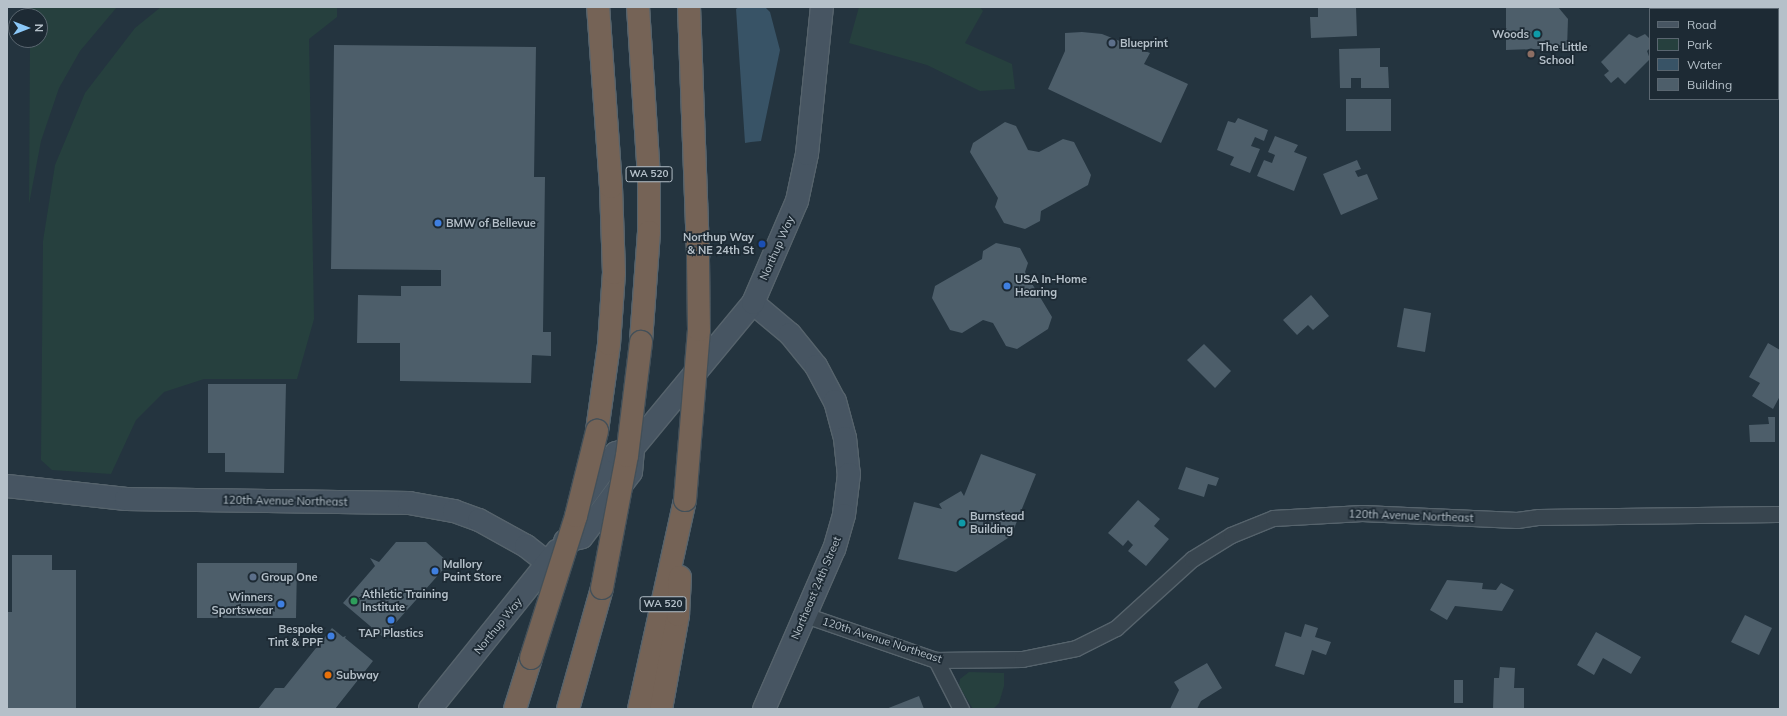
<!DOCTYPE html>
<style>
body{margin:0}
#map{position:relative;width:1787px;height:716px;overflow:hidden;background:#24343f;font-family:Mulish,sans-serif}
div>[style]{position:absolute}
.green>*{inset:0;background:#26403e}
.water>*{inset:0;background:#385366}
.building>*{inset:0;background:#4d5e6a}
.roads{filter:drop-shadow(1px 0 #56636c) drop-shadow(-1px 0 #56636c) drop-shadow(0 1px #56636c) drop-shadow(0 -1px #56636c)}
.street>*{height:15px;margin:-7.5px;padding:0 7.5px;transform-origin:7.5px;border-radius:7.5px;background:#38454f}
.secondary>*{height:22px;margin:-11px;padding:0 11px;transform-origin:11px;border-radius:11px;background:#475562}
.highway>*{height:22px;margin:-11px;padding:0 11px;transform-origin:11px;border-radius:11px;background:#756356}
.bridges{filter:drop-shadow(1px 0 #435059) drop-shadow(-1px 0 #435059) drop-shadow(0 1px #435059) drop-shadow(0 -1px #435059)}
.highway-bridge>*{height:22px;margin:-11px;padding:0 11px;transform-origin:11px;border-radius:11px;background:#756356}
.dots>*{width:11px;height:11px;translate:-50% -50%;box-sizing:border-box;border:2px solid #1d2a34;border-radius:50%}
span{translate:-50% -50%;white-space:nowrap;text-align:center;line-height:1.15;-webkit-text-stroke:3.5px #1d2a34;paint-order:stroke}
.shield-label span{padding:1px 3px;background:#1d2a34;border:1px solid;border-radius:3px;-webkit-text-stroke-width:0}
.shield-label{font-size:10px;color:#b5c0c9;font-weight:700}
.poi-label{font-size:11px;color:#b5c0c9;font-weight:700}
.right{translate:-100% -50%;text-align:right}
.left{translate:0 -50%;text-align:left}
.street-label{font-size:11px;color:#b5c0c9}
.frame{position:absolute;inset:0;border:8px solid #b5c0c9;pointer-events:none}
.legend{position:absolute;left:1649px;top:8px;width:130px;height:92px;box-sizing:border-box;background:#1d2a34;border:1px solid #5a6670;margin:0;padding:5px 7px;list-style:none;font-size:12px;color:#b5c0c9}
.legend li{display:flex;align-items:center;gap:8px;height:20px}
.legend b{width:20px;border:1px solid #5a6670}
.north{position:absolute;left:8px;top:8px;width:40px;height:40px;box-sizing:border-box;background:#1d2a34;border:1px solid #5a6670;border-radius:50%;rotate:90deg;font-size:11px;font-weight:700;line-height:16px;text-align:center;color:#b5c0c9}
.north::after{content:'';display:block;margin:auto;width:14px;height:18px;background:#8bc8f8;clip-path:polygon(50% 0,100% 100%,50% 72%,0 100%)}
</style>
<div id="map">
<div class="green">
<i style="clip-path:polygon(30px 7px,117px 7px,80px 51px,59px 88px,41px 141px,29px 204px,30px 40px,40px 40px,40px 16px,30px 16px)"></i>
<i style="clip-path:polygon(161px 7px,337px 7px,337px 17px,309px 39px,314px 319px,297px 379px,204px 379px,164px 392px,136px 420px,111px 474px,52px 470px,41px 460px,43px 241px,55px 165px,85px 93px,135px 28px)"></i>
<i style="clip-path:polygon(859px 7px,980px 7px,983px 11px,965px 43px,1012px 64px,1015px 89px,980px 91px,927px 65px,849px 43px)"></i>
<i style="clip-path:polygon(969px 672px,1004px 673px,1004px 686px,999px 703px,993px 709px,973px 709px,959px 686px,960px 679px)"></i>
</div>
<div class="water">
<i style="clip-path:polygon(739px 7px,765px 7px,770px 12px,780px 50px,761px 141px,751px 142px,745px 143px,736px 9px)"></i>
</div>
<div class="building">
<i style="clip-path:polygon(1318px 7px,1356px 7px,1357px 36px,1311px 38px,1310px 17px,1318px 17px)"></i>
<i style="clip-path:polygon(1506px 7px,1558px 7px,1568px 19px,1567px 48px,1506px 50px)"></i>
<i style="clip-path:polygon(1082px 32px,1102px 34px,1150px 53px,1144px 64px,1188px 84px,1161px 143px,1048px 89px,1065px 51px,1065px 33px)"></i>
<i style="clip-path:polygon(1629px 34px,1637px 38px,1645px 34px,1650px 39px,1650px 48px,1647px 51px,1650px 59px,1625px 84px,1618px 77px,1611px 83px,1604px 75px,1609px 71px,1601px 62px)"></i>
<i style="clip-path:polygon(334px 45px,536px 47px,534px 177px,545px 177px,543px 332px,551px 332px,551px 356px,532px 355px,531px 383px,400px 381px,400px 343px,357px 343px,358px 295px,401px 296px,401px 286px,441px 286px,441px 270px,331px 269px)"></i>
<i style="clip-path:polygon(1380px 48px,1380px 67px,1388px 67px,1389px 88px,1361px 88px,1361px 78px,1351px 78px,1351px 88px,1340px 88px,1339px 49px)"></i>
<i style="clip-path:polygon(1346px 99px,1391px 99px,1391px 131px,1346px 131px)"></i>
<i style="clip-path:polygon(1238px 118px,1268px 130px,1264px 141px,1255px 137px,1251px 146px,1260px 149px,1250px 173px,1230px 165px,1234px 157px,1217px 150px,1228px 121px,1235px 123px)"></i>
<i style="clip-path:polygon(1005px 122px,1016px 126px,1028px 150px,1039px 152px,1063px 139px,1074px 142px,1091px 175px,1088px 185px,1041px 211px,1040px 221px,1025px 229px,1004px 223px,995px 207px,998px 198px,970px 152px,973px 143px)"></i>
<i style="clip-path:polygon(1275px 136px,1298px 145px,1294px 152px,1307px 157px,1294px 191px,1257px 176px,1264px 160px,1272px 163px,1275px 155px,1268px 152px)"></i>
<i style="clip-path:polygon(1357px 160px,1361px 169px,1355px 171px,1358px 177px,1367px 174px,1378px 199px,1341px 215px,1323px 174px)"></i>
<i style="clip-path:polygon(996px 243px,1020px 248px,1028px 263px,1025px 272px,1052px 317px,1048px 329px,1017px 349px,1006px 346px,993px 323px,983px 320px,962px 333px,950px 330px,932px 298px,935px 286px,982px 259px,983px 251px)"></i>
<i style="clip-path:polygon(1311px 295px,1329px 316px,1313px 330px,1308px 325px,1297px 335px,1283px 320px)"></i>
<i style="clip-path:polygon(1404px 308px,1431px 313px,1425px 352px,1397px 347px)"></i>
<i style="clip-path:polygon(1768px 343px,1780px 350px,1780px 396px,1773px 409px,1752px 396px,1760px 383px,1749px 377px)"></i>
<i style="clip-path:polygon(1204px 344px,1231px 371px,1215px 388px,1187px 360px)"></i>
<i style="clip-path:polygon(208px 384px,286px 384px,284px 473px,225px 472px,225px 453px,208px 453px)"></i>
<i style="clip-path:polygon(1768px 417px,1775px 417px,1775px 442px,1750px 442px,1749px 425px,1769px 424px)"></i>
<i style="clip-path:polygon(981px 454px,1036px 474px,1011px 536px,956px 572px,898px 559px,914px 502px,942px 509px,939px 504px,961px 491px,964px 496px)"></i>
<i style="clip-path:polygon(1186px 467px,1219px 478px,1216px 486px,1208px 484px,1204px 497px,1178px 489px)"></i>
<i style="clip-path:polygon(1138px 500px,1160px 519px,1154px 526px,1169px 539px,1146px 566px,1128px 551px,1133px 545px,1128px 540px,1123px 546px,1108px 533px)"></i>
<i style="clip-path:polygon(396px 542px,426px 542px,449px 563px,383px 637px,343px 603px,375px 566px,370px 558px,379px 562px)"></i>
<i style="clip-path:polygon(12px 555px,52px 555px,52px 570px,76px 570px,76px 709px,7px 709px,7px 612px,12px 612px)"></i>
<i style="clip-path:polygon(197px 563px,297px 563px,296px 618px,197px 618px)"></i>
<i style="clip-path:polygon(1447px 580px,1483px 583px,1482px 589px,1496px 590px,1501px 583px,1514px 590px,1502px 611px,1455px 606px,1447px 620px,1430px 610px)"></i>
<i style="clip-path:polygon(1745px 615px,1772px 628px,1759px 655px,1731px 642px)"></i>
<i style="clip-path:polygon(1305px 624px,1318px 628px,1315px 637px,1331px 642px,1326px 655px,1312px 650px,1304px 675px,1275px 666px,1285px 632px,1301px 637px)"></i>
<i style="clip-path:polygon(332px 628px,343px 637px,346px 636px,345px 638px,373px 661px,335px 709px,258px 709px,275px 688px,284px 688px)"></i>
<i style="clip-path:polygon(1596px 632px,1641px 657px,1631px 674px,1603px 658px,1594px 675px,1577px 665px)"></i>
<i style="clip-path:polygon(1207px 663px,1222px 688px,1201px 701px,1197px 709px,1170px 709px,1179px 690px,1174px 682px)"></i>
<i style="clip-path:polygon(1500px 667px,1515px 668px,1514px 688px,1524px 688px,1524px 709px,1493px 709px,1494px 678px,1499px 678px)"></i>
<i style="clip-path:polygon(1454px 680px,1463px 680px,1463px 703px,1454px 703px)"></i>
<i style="clip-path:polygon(919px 696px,924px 709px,886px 709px)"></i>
</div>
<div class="roads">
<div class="street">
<i style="left:805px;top:615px;width:139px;rotate:19deg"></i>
<i style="left:936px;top:660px;width:86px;rotate:-0.7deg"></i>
<i style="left:1022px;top:659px;width:55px;rotate:-11.5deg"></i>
<i style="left:1076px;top:648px;width:45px;rotate:-26.6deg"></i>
<i style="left:1116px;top:628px;width:103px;rotate:-42.2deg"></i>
<i style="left:1192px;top:559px;width:46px;rotate:-31.6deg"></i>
<i style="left:1231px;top:535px;width:45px;rotate:-22deg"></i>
<i style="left:1273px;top:518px;width:89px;rotate:-3.2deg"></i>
<i style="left:1362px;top:513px;width:155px;rotate:2.6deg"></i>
<i style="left:1517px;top:520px;width:22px;rotate:-8deg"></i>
<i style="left:1539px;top:517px;width:241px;rotate:-0.7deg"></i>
<i style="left:936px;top:660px;width:55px;rotate:63deg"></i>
</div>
<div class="secondary">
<i style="left:753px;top:303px;width:48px;rotate:40deg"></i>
<i style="left:790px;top:334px;width:41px;rotate:50.9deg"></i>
<i style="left:816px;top:366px;width:40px;rotate:62deg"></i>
<i style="left:835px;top:401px;width:38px;rotate:75deg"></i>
<i style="left:845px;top:438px;width:36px;rotate:84deg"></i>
<i style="left:849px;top:474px;width:41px;rotate:97deg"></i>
<i style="left:844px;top:515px;width:35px;rotate:106deg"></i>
<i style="left:834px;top:549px;width:175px;rotate:113.6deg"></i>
<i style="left:7px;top:486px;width:120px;rotate:6.2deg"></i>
<i style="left:126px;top:499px;width:283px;rotate:0.8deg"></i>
<i style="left:409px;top:503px;width:46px;rotate:10.1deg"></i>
<i style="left:454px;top:511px;width:27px;rotate:20deg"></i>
<i style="left:479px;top:520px;width:54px;rotate:29deg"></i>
<i style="left:526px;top:546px;width:28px;rotate:38deg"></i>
<i style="left:579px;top:504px;width:63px;rotate:-54deg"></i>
<i style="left:616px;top:453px;width:18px;rotate:-16deg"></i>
<i style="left:565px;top:541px;width:17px;rotate:-13deg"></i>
<i style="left:582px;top:537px;width:81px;rotate:-53deg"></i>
<i style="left:631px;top:472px;width:24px;rotate:-85deg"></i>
<i style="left:633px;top:448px;width:188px;rotate:-50.4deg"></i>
<i style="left:753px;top:303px;width:111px;rotate:-66.7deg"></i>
<i style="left:797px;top:201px;width:48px;rotate:-78deg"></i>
<i style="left:807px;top:154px;width:148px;rotate:-84.2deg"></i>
<i style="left:430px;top:709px;width:203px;rotate:-51.2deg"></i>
</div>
<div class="highway">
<i style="left:638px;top:7px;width:171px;rotate:86.3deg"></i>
<i style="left:649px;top:178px;width:54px;rotate:90deg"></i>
<i style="left:649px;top:232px;width:110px;rotate:94.2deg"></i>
<i style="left:689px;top:7px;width:250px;rotate:87.9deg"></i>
<i style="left:597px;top:431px;width:88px;rotate:-82.1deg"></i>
<i style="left:609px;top:344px;width:71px;rotate:-86deg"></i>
<i style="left:614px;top:273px;width:86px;rotate:-92deg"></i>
<i style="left:611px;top:187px;width:180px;rotate:-94.1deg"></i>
<i style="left:515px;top:709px;width:53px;rotate:-72.6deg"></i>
<i style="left:568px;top:709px;width:126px;rotate:-74.3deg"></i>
<i style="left:639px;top:709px;width:214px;rotate:-77.6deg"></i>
<i style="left:661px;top:709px;width:96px;rotate:-79.7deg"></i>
<i style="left:678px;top:615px;width:38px;rotate:-87deg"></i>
</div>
</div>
<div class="bridges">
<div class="highway-bridge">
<i style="left:685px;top:500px;width:171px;rotate:-85.3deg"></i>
<i style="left:699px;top:330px;width:73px;rotate:-90.8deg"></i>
<i style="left:602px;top:588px;width:134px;rotate:-79.3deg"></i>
<i style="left:627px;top:456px;width:115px;rotate:-83deg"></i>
<i style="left:531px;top:658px;width:149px;rotate:-72.4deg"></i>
<i style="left:576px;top:516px;width:88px;rotate:-76.1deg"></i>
</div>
</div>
<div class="dots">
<i style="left:1537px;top:34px;background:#0f9aa8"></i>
<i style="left:1112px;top:43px;background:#5c6f8a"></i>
<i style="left:1531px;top:54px;background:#8d6e63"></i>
<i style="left:438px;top:223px;background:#3f7fe0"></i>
<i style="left:762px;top:244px;background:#1a4fb4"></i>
<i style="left:1007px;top:286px;background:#3f7fe0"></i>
<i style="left:962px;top:523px;background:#0f9aa8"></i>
<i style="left:435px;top:571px;background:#3f7fe0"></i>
<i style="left:253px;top:577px;background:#5c6f8a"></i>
<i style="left:354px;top:601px;background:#2e9e5b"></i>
<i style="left:281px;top:604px;background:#3f7fe0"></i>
<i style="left:391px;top:620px;background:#3f7fe0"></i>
<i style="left:331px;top:636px;background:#3f7fe0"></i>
<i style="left:328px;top:675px;background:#e8710a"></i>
</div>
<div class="shield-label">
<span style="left:649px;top:174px">WA 520</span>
<span style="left:663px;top:604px">WA 520</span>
</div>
<div class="poi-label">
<span class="right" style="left:1529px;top:34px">Woods</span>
<span class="left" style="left:1120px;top:43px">Blueprint</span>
<span class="left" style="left:1539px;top:54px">The Little<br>School</span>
<span class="left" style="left:446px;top:223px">BMW of Bellevue</span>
<span class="right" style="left:754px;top:244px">Northup Way<br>&amp; NE 24th St</span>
<span class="left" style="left:1015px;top:286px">USA In-Home<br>Hearing</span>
<span class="left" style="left:970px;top:523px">Burnstead<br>Building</span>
<span class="left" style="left:443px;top:571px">Mallory<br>Paint Store</span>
<span class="left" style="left:261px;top:577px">Group One</span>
<span class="left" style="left:362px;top:601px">Athletic Training<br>Institute</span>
<span class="right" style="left:273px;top:604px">Winners<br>Sportswear</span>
<span class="right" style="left:323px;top:636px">Bespoke<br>Tint &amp; PPF</span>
<span style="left:391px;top:633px">TAP Plastics</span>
<span class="left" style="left:336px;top:675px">Subway</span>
</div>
<div class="street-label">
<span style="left:777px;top:248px;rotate:-66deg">Northup Way</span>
<span style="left:285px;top:501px;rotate:1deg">120th Avenue Northeast</span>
<span style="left:1411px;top:516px;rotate:2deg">120th Avenue Northeast</span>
<span style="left:816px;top:588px;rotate:-67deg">Northeast 24th Street</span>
<span style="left:498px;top:626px;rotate:-51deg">Northup Way</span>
<span style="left:882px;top:640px;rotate:18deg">120th Avenue Northeast</span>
</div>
<div class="frame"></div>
<ul class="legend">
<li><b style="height:5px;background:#475562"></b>Road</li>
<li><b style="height:11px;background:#26403e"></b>Park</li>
<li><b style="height:11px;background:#385366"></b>Water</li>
<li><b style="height:11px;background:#4d5e6a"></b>Building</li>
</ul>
<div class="north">N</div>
</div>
